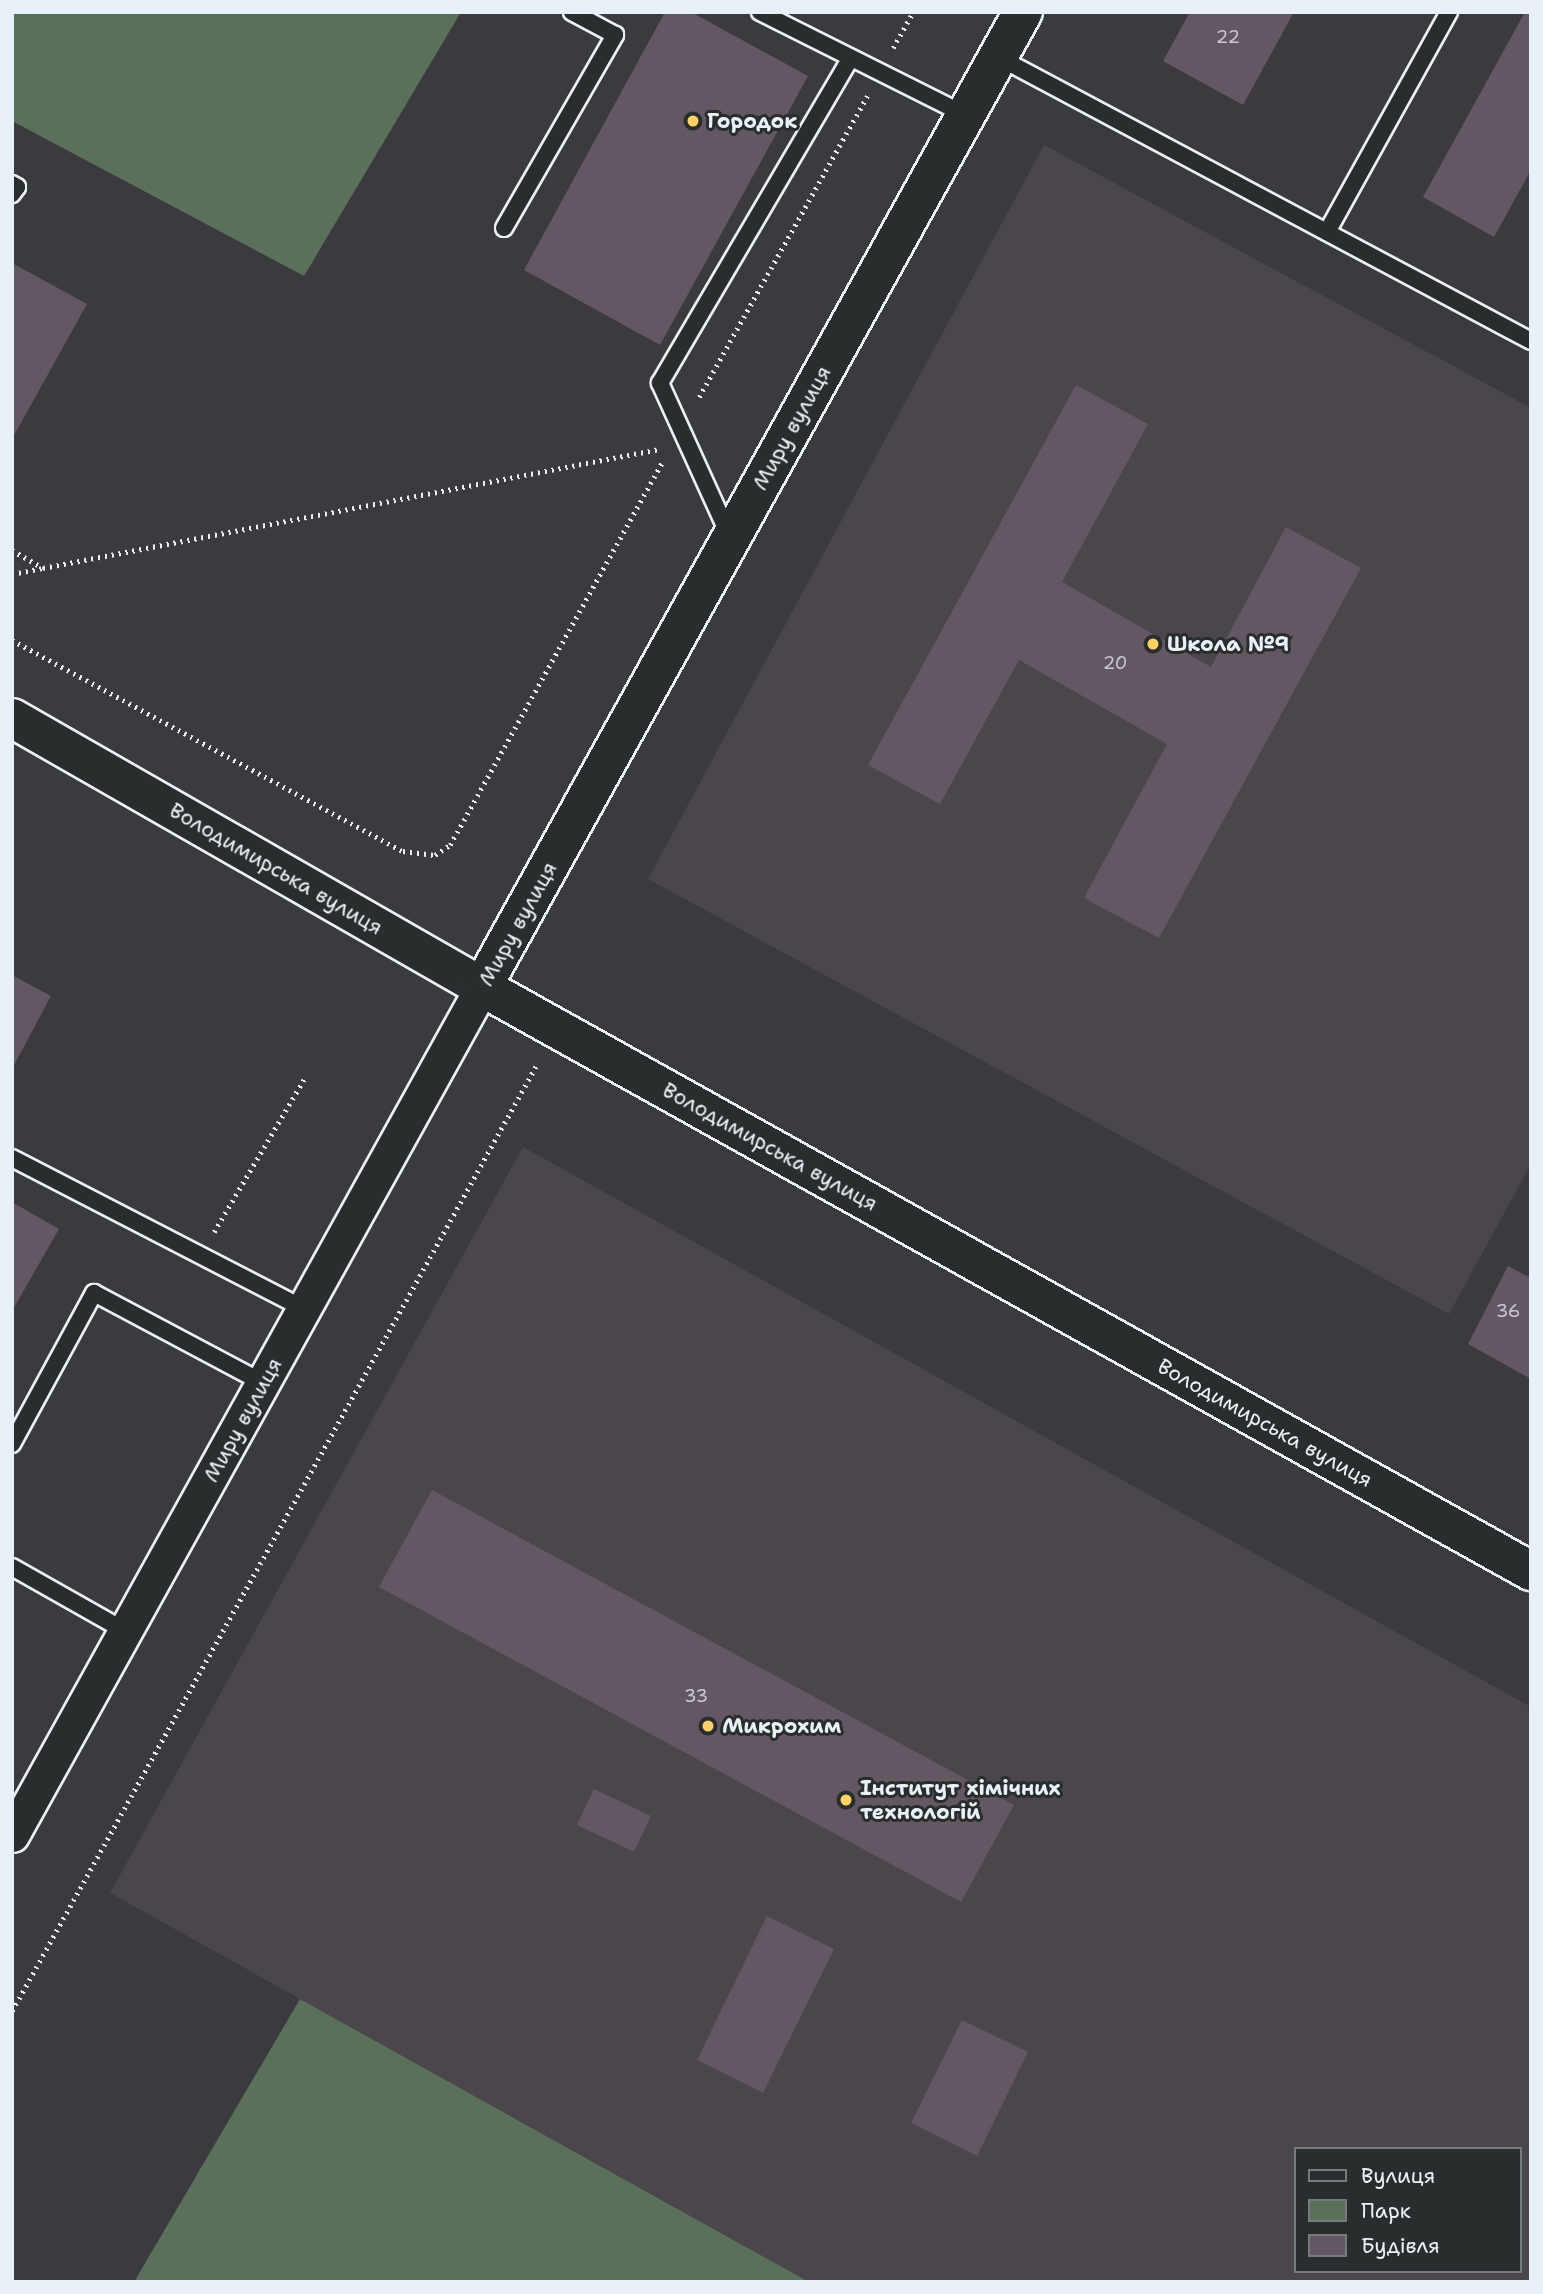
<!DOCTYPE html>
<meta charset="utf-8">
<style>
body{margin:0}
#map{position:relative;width:1543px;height:2294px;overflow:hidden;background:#3b3a3e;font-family:"Shantell Sans",sans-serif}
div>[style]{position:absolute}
.built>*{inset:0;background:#4a464c}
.green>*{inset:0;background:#5b705a}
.building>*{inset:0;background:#645764}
.path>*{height:4.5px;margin-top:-2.25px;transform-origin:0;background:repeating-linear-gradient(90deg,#e8f1f8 0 2px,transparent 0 7px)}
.roads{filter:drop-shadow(2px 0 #e8f1f8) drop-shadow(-2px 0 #e8f1f8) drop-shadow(0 2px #e8f1f8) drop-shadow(0 -2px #e8f1f8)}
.lane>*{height:16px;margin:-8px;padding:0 8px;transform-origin:8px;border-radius:8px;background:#2a2d2e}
.street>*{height:33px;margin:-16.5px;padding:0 16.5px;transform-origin:16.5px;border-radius:16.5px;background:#2a2d2e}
.secondary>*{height:38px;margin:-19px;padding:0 19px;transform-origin:19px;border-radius:19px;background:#2a2d2e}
.dots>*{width:19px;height:19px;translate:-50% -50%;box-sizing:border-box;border:4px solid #2a2d2e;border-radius:50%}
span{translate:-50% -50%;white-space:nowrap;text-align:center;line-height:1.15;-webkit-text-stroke:6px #2a2d2e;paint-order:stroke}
.number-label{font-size:18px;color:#c7cad3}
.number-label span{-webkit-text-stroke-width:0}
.poi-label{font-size:21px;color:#e8f1f8;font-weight:700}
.left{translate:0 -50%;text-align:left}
.street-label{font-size:21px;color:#e8f1f8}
.frame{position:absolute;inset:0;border:14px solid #e8f1f8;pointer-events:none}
.legend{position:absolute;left:1294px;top:2147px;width:228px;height:126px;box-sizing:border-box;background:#2a2d2e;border:2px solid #767b7f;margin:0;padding:9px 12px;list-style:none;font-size:21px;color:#e8f1f8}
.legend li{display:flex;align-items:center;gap:14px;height:35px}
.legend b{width:35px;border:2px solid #767b7f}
</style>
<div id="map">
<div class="built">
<i style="clip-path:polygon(1044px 145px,1531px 408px,1531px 1164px,1449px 1314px,648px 879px)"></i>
<i style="clip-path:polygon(evenodd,523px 1147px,1531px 1707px,1531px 2282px,809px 2282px,110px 1893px,523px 1147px,1296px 2149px,1520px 2149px,1520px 2271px,1296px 2271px,1296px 2149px)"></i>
</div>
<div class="green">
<i style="clip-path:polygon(12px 12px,461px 12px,304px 276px,12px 121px)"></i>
<i style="clip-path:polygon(300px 1999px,809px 2282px,134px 2282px)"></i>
</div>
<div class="building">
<i style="clip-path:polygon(665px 12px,691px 12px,808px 76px,660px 345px,524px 270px)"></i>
<i style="clip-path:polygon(1190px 12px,1294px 12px,1243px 105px,1163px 61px)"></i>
<i style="clip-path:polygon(1525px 12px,1531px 12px,1531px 170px,1494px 237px,1423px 197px)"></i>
<i style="clip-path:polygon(12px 263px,87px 304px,12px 439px)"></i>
<i style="clip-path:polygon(1076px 385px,1148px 424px,1062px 582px,1211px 667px,1286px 527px,1361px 568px,1159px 938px,1084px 898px,1167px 744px,1019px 660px,940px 804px,868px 765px)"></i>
<i style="clip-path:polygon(12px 975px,51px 996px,12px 1069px)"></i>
<i style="clip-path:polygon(12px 1202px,59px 1229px,12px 1311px)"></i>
<i style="clip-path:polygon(1508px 1266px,1531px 1278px,1531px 1379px,1468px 1344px)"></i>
<i style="clip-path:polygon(432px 1490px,1014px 1805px,961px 1902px,379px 1587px)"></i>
<i style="clip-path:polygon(594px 1789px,651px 1816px,634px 1852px,577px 1825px)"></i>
<i style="clip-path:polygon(767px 1916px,834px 1949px,763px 2093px,697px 2060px)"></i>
<i style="clip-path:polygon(962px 2020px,1028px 2052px,977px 2156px,911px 2123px)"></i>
</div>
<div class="path">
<i style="left:893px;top:48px;width:41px;rotate:-60.9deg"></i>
<i style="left:699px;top:397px;width:345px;rotate:-60.8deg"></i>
<i style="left:12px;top:550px;width:36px;rotate:30deg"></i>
<i style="left:43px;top:568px;width:628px;rotate:-10.92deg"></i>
<i style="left:12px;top:574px;width:31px;rotate:-11deg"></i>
<i style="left:12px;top:640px;width:444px;rotate:28.4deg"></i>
<i style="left:403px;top:851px;width:32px;rotate:7deg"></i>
<i style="left:435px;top:855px;width:18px;rotate:-34deg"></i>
<i style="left:450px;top:845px;width:441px;rotate:-61deg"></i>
<i style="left:214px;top:1232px;width:178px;rotate:-59.5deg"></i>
<i style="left:12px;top:2011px;width:1081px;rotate:-60.99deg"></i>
</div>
<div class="roads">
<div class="lane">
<i style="left:760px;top:12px;width:230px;rotate:26.6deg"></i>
<i style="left:998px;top:57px;width:604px;rotate:28.05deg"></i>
<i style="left:12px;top:184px;width:6px;rotate:31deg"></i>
<i style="left:17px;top:187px;width:9px;rotate:126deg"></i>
<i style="left:504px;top:228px;width:223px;rotate:-60.1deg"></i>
<i style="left:615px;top:35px;width:49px;rotate:-151.9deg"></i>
<i style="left:1327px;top:232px;width:252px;rotate:-61deg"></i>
<i style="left:729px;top:535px;width:167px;rotate:-114.4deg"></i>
<i style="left:660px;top:383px;width:377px;rotate:-59.6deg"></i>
<i style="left:12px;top:1158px;width:329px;rotate:27.3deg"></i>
<i style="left:12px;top:1444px;width:172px;rotate:-61.5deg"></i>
<i style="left:94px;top:1293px;width:191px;rotate:28deg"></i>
<i style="left:12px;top:1567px;width:130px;rotate:29.5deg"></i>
</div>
<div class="street">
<i style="left:12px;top:1835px;width:970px;rotate:-61deg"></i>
</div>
<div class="secondary">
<i style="left:12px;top:718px;width:542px;rotate:29.78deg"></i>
<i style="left:482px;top:987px;width:1201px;rotate:29.11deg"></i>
<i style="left:482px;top:987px;width:1115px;rotate:-60.98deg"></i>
</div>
</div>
<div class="dots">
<i style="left:693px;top:121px;background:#ffd166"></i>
<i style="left:1153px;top:644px;background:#ffd166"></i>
<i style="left:708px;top:1726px;background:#ffd166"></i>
<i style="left:846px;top:1800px;background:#ffd166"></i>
</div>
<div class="number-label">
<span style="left:1228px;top:37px">22</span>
<span style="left:1115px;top:663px">20</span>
<span style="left:1508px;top:1311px">36</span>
<span style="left:696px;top:1696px">33</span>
</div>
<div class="poi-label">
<span class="left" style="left:707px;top:121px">Городок</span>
<span class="left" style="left:1167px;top:644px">Школа №9</span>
<span class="left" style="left:722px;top:1726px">Микрохим</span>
<span class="left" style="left:860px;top:1800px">Інститут хімічних<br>технологій</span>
</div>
<div class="street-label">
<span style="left:792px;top:428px;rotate:-61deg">Миру вулиця</span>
<span style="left:276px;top:869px;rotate:30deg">Володимирська вулиця</span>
<span style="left:518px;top:924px;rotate:-61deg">Миру вулиця</span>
<span style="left:770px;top:1147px;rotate:29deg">Володимирська вулиця</span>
<span style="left:243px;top:1420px;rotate:-61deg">Миру вулиця</span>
<span style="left:1265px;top:1423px;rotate:29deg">Володимирська вулиця</span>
</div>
<div class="frame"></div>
<ul class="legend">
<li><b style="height:9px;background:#2a2d2e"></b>Вулиця</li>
<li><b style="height:19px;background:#5b705a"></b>Парк</li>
<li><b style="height:19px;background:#645764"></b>Будівля</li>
</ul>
</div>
